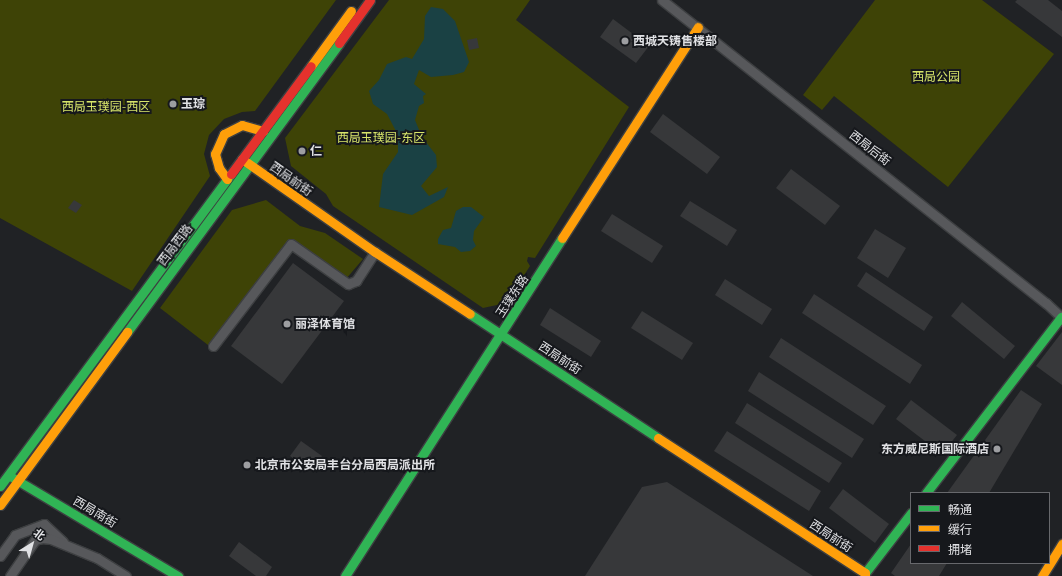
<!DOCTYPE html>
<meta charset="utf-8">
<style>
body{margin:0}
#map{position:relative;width:1062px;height:576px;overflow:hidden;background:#202225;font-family:Montserrat,"Noto Sans SC",sans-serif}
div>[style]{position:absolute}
.green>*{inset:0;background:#3e4306}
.water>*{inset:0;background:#1a4144}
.building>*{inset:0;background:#37383a}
.roads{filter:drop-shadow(1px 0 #3d3f41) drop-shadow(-1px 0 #3d3f41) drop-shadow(0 1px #3d3f41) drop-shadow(0 -1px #3d3f41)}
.street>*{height:9px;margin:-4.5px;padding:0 4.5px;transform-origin:4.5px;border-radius:4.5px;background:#57585b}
.fast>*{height:9px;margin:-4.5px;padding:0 4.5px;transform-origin:4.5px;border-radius:4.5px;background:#30b455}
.slow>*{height:9px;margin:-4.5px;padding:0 4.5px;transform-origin:4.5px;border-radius:4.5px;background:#ff9f0a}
.jam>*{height:9px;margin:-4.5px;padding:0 4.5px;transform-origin:4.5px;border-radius:4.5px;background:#e5322d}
.dots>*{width:11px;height:11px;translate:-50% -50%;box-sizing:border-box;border:2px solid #16181c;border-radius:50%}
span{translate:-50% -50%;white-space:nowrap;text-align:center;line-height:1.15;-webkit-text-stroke:4px #16181c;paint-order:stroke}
.poi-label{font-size:12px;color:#e0e1e4;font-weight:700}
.left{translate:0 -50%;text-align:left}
.right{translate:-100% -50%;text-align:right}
.park-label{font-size:12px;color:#d8e56a}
.street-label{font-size:12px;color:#e0e1e4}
.legend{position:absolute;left:910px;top:492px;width:140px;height:72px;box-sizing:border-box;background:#16181c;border:1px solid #67686c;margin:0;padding:5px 7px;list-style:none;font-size:12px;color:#e0e1e4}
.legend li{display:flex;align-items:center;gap:8px;height:20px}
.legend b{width:20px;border:1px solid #67686c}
.north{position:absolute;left:12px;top:524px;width:40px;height:40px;-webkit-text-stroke:3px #16181c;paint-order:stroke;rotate:37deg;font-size:11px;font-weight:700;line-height:16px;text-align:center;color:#e0e1e4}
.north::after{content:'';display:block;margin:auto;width:14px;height:18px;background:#e0e1e4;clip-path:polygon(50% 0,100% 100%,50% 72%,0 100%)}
</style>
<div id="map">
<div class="green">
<i style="clip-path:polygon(0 0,336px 0,255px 111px,242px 112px,224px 119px,209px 135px,204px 154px,210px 176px,132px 291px,0 218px)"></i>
<i style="clip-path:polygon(389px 0,530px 0,516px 20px,629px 107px,535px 258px,528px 257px,527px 261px,530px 266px,506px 303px,483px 308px,333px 206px,326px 194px,291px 166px,285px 138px)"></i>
<i style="clip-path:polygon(875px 0,982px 0,1054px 54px,948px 187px,834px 96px,822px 110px,803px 95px)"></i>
<i style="clip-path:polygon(266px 200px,300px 226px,325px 233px,363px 259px,346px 279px,290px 239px,208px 345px,160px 308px,232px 210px)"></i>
</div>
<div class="water">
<i style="clip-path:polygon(431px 7px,443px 9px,455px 21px,469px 62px,464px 72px,453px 75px,431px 77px,419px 70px,414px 84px,426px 94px,423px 96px,424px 103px,419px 106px,415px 120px,422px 137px,436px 155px,437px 167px,421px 186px,429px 196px,448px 187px,444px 197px,412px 215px,379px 207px,383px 174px,398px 152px,398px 135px,387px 114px,373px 104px,369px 91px,379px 80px,387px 64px,406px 57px,412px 59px,424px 39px,425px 16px)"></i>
<i style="clip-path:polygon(463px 207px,471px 207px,484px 217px,474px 231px,473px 240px,476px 246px,470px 251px,461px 252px,455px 247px,438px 244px,438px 239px,443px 230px,451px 228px,456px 211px)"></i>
</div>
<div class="building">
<i style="clip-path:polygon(1017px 0,1048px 0,1062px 11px,1062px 37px,1015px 2px)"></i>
<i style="clip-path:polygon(613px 19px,649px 46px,636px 63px,600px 37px)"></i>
<i style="clip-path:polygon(477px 38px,479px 48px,469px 50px,467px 40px)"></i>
<i style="clip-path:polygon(663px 114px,720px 157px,707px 174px,650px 132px)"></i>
<i style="clip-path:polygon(791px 169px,840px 206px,825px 225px,776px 188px)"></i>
<i style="clip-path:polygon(74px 200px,82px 205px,76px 213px,68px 208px)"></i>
<i style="clip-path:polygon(690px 201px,737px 230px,727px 246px,680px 216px)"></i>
<i style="clip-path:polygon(612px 214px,663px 246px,652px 263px,601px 231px)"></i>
<i style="clip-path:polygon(875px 229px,906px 248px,888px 278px,857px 258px)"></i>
<i style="clip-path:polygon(293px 263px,344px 301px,282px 384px,231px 346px)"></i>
<i style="clip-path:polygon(866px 272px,933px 317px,924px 331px,857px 286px)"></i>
<i style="clip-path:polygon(725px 279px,772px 309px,762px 325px,715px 295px)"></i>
<i style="clip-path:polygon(814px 294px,922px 365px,910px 384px,802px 313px)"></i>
<i style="clip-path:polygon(962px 302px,1015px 346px,1004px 359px,951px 316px)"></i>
<i style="clip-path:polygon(550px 308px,601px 341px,591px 357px,540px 325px)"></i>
<i style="clip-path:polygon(642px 311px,693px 343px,682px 360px,631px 328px)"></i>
<i style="clip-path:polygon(1062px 332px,1062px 385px,1036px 366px)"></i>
<i style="clip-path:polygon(781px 338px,886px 406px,873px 425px,769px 357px)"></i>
<i style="clip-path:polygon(759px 372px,864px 439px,852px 458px,748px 391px)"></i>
<i style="clip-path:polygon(1021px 390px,1042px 404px,989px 493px,947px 493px)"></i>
<i style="clip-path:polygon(911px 400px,957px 435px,942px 454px,896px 419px)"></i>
<i style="clip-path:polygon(747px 403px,842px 463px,829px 483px,735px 423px)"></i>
<i style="clip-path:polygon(727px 431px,821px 491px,809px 511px,714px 451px)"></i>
<i style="clip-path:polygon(301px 441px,322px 456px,311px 471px,290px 456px)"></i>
<i style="clip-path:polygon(667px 482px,813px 576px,585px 576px,642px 487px)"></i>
<i style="clip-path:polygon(843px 489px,889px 524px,875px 543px,829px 508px)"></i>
<i style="clip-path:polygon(239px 542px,272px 567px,266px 576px,256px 576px,229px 556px)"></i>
<i style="clip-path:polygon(911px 544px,911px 563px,947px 563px,939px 576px,895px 576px,891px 573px)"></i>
</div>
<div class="roads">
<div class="street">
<i style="left:662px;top:0;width:489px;rotate:38.3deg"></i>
<i style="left:1046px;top:303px;width:22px;rotate:43deg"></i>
<i style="left:213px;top:346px;width:128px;rotate:-52.6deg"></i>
<i style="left:291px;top:244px;width:70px;rotate:35.1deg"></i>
<i style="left:348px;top:284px;width:9px;rotate:-21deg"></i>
<i style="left:356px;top:281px;width:35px;rotate:-57deg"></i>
<i style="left:0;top:556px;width:26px;rotate:-54deg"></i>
<i style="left:15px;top:535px;width:31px;rotate:-21deg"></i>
<i style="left:44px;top:524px;width:26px;rotate:43deg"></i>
<i style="left:10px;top:576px;width:44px;rotate:-55.2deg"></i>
<i style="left:35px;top:540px;width:7px;rotate:-16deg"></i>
<i style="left:42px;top:538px;width:9px;rotate:6deg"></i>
<i style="left:51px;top:539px;width:50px;rotate:22.4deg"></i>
<i style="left:97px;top:558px;width:34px;rotate:32deg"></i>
</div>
<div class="fast">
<i style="left:470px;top:314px;width:225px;rotate:33.4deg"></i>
<i style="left:127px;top:332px;width:358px;rotate:-53.7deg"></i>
<i style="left:10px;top:476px;width:196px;rotate:30.8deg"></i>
<i style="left:0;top:486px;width:388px;rotate:-53.5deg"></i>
<i style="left:926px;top:493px;width:222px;rotate:-52.5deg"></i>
<i style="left:865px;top:573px;width:76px;rotate:-52.5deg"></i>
<i style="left:345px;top:576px;width:402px;rotate:-57.3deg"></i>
</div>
<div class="slow">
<i style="left:311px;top:66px;width:68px;rotate:-54deg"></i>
<i style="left:242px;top:159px;width:162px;rotate:35deg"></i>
<i style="left:375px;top:252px;width:113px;rotate:33.1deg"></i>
<i style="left:227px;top:179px;width:14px;rotate:-126deg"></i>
<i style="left:219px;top:168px;width:15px;rotate:-106deg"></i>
<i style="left:215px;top:154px;width:22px;rotate:-66deg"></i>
<i style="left:224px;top:134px;width:20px;rotate:-27deg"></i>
<i style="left:242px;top:125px;width:22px;rotate:16deg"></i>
<i style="left:562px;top:238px;width:251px;rotate:-57.2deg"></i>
<i style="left:658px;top:438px;width:247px;rotate:33.1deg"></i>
<i style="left:865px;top:573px;width:3px;rotate:90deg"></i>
<i style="left:0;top:505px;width:215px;rotate:-53.7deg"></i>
<i style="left:1042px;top:576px;width:38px;rotate:-58deg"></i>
</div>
<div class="jam">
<i style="left:339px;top:43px;width:53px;rotate:-54.2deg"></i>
<i style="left:231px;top:174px;width:134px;rotate:-53.5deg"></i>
</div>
</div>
<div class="dots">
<i style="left:625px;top:41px;background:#9d9ea1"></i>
<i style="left:173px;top:104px;background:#9d9ea1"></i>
<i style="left:302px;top:151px;background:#9d9ea1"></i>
<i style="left:287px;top:324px;background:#9d9ea1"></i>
<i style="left:997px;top:449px;background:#9d9ea1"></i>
<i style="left:247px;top:465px;background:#9d9ea1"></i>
</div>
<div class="poi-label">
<span class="left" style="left:633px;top:41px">西城天铸售楼部</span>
<span class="left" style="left:181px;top:104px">玉琮</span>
<span class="left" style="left:310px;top:151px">仁</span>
<span class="left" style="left:295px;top:324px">丽泽体育馆</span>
<span class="right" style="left:989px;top:449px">东方威尼斯国际酒店</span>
<span class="left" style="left:255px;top:465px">北京市公安局丰台分局西局派出所</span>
</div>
<div class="park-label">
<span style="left:936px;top:77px">西局公园</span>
<span style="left:106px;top:107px">西局玉璞园-西区</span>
<span style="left:381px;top:138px">西局玉璞园-东区</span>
</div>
<div class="street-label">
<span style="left:870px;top:148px;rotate:38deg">西局后街</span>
<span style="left:291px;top:179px;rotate:35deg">西局前街</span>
<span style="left:175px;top:245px;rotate:-53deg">西局西路</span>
<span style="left:512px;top:296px;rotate:-57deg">玉璞东路</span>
<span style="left:560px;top:358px;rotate:33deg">西局前街</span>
<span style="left:95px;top:512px;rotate:31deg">西局南街</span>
<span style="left:831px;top:536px;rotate:33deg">西局前街</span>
</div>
<ul class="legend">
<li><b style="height:5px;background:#30b455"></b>畅通</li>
<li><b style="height:5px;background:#ff9f0a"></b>缓行</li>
<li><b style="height:5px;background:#e5322d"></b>拥堵</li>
</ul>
<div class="north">北</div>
</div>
